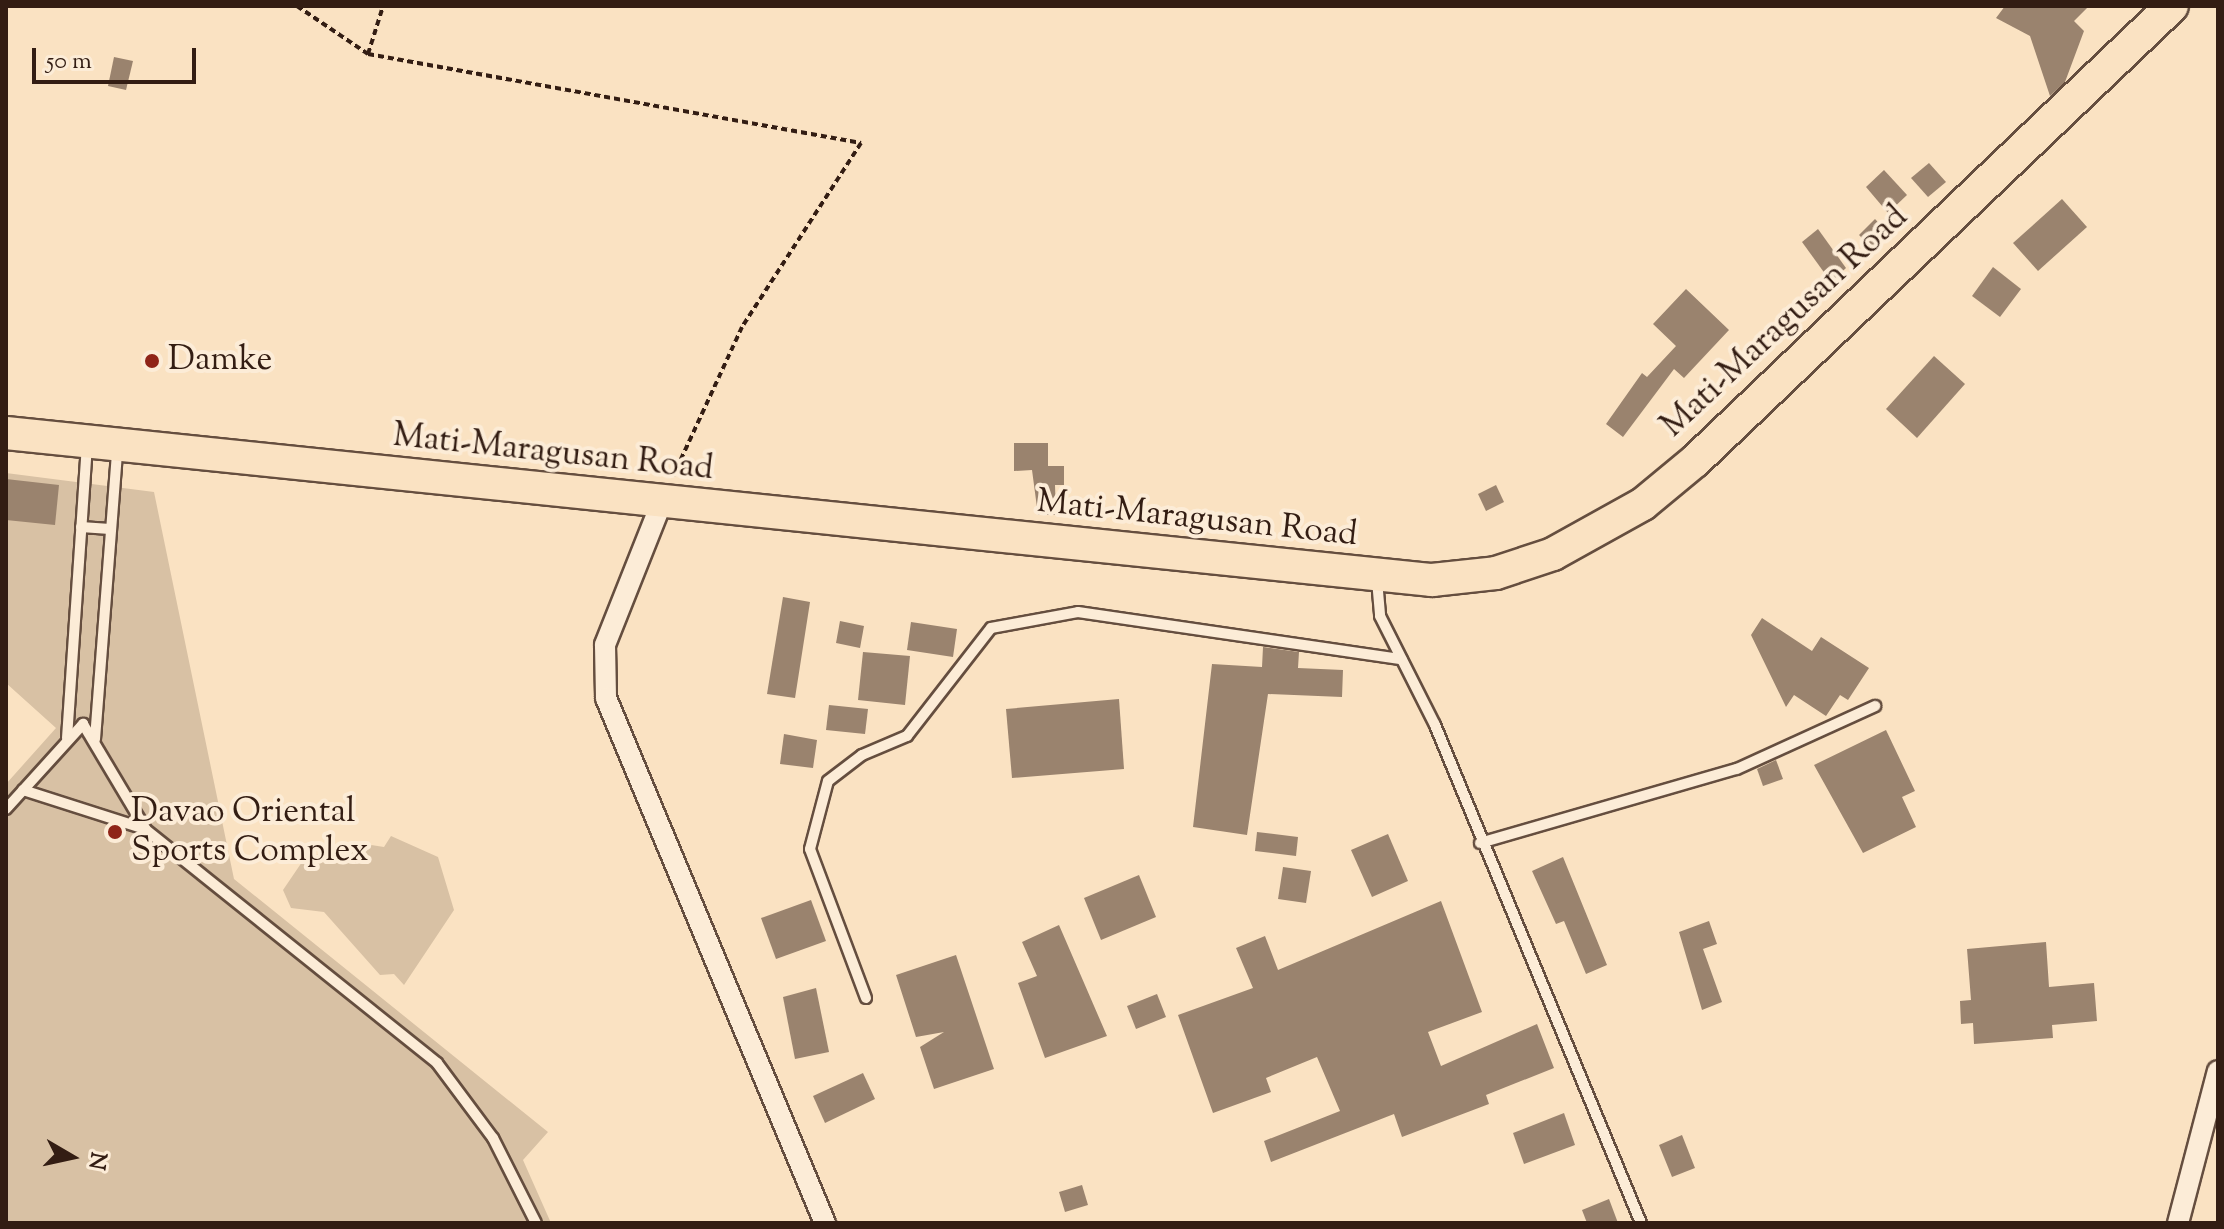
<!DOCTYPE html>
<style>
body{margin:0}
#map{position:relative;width:2224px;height:1229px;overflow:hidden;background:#fae2c2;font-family:"Sorts Mill Goudy",serif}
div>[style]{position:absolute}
.green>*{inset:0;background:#d8c1a4}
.building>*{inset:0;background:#9a836e}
.path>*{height:4px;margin-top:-2px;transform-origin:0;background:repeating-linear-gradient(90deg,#331d13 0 6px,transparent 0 10px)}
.roads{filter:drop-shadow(2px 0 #654e3f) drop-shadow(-2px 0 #654e3f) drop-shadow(0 2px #654e3f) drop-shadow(0 -2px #654e3f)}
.service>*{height:10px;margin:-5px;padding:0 5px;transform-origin:5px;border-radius:5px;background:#fcecd7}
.minor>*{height:20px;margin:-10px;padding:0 10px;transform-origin:10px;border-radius:10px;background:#fcecd7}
.primary>*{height:32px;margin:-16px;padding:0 16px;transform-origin:16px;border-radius:16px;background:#fae2c2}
.dots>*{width:22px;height:22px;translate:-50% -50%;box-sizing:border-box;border:4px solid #fcecd7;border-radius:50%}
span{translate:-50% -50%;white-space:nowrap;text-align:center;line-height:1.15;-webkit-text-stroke:8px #fcecd7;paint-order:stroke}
.street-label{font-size:34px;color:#331d13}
.poi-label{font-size:34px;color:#331d13}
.left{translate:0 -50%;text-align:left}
.frame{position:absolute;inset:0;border:8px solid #331d13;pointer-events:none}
.north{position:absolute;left:32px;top:1117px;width:80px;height:80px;-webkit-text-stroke:6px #fcecd7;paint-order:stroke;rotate:99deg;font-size:22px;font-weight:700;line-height:32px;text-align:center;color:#331d13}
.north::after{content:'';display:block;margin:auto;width:28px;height:36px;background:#331d13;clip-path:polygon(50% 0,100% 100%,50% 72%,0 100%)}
.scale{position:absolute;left:32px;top:48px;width:164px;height:36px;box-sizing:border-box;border:4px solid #331d13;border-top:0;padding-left:10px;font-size:24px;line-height:28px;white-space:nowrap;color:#331d13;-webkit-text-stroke:6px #fcecd7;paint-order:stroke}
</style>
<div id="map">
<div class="green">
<i style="clip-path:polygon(6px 473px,154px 492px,234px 879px,548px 1132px,523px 1160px,551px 1223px,6px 1223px,6px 784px,56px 728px,6px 683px)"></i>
<i style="clip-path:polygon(391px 836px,438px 857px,454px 910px,404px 985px,394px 974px,380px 975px,324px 912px,291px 908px,283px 890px,302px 862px,337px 845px,357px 852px,365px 844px,384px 847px)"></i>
</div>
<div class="building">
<i style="clip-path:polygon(2005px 6px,2089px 6px,2074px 21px,2084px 31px,2065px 82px,2050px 96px,2030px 36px,1996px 18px)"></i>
<i style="clip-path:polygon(114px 57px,133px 61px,126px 90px,108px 86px)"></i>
<i style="clip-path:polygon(1929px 163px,1946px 182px,1928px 197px,1911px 178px)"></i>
<i style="clip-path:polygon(1884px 170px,1907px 195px,1888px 213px,1866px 187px)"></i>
<i style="clip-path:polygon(2062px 199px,2087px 227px,2038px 271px,2013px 243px)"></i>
<i style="clip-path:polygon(1875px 219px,1888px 233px,1872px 248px,1859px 235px)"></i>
<i style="clip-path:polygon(1818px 229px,1846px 268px,1831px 282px,1802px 242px)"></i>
<i style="clip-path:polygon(1993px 267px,2021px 289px,2000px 317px,1972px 296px)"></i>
<i style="clip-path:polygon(1686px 289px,1729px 330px,1684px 378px,1674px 369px,1623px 437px,1606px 424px,1642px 373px,1647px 377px,1676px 346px,1653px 324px)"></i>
<i style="clip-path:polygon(1934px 356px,1965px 384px,1917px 438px,1886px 409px)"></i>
<i style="clip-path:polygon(1014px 443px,1048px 443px,1048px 466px,1064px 466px,1064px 485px,1055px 485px,1056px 515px,1038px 515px,1032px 470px,1014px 471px)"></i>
<i style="clip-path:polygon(6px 479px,59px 485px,55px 525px,6px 520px)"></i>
<i style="clip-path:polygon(1496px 485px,1504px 502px,1486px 511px,1478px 494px)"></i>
<i style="clip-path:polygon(783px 597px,810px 602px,795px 698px,767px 694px)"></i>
<i style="clip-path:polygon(1762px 618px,1812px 651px,1821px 637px,1869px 668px,1848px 700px,1840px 695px,1826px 716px,1794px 695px,1786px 707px,1751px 635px)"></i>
<i style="clip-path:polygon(840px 621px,864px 626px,860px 648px,836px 643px)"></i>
<i style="clip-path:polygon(911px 622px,957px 629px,953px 657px,907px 650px)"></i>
<i style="clip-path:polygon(1263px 647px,1299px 652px,1298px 668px,1343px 670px,1342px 697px,1268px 694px,1247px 835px,1193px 827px,1212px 664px,1262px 667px)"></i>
<i style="clip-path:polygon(863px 652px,910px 656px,905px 705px,858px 700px)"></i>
<i style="clip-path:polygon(1119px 699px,1124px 769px,1012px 778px,1006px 709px)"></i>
<i style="clip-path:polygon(829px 705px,868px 709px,865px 734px,826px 730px)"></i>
<i style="clip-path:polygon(1886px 730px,1915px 791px,1902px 797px,1916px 827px,1863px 853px,1814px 765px)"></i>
<i style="clip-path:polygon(784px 734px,817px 740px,813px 768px,780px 764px)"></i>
<i style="clip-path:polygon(1776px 760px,1783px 779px,1763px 786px,1757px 769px)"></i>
<i style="clip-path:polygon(1257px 832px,1298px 837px,1296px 856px,1255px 851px)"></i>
<i style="clip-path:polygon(1388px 834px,1408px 881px,1372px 897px,1351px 850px)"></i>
<i style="clip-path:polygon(1563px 857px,1607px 965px,1586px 974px,1564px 921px,1556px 924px,1532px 871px)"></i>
<i style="clip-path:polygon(1283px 867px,1311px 871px,1306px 903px,1278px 899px)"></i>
<i style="clip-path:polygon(1139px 875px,1156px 917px,1101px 940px,1084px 898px)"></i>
<i style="clip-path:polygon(811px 900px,826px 941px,776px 959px,761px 918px)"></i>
<i style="clip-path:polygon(1441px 901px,1482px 1012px,1428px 1032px,1441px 1066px,1537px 1024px,1554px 1068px,1486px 1095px,1489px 1104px,1402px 1137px,1394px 1114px,1271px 1162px,1264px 1141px,1340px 1111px,1317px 1057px,1266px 1078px,1271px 1092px,1213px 1113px,1178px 1015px,1253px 988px,1236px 948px,1265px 936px,1278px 970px)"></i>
<i style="clip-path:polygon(1709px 921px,1717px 944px,1703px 949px,1722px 1002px,1702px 1010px,1679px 932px)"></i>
<i style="clip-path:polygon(1059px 925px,1107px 1036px,1045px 1058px,1018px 983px,1037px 976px,1022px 942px)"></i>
<i style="clip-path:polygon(2046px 942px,2049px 987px,2094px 983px,2097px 1021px,2052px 1025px,2053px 1038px,1974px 1044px,1973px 1023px,1961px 1024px,1960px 1001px,1971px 1000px,1967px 949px)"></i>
<i style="clip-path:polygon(956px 955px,994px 1069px,934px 1089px,920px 1047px,944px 1032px,916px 1037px,896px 975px)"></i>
<i style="clip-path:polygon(816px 988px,829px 1052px,795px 1059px,783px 997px)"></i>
<i style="clip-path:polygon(1157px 994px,1166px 1017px,1136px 1029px,1127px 1006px)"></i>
<i style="clip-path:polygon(863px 1073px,875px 1099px,825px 1123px,813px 1096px)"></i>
<i style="clip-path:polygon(1564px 1113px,1575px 1145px,1524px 1164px,1513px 1133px)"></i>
<i style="clip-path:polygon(1682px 1135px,1695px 1168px,1672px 1177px,1659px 1145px)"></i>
<i style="clip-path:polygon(1082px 1185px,1088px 1205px,1065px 1212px,1059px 1192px)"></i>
<i style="clip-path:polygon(1609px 1199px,1618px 1223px,1587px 1223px,1582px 1210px)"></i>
</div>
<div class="path">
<i style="left:297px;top:6px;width:86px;rotate:34.1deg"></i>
<i style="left:368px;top:54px;width:501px;rotate:10.23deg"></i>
<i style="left:861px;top:143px;width:219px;rotate:122.9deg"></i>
<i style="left:742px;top:327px;width:164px;rotate:114.8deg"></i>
<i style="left:368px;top:54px;width:50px;rotate:-72.6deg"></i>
</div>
<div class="roads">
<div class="service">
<i style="left:81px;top:527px;width:29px;rotate:4deg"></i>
<i style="left:1377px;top:580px;width:36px;rotate:85deg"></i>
<i style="left:1380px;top:616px;width:122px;rotate:63.2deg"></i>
<i style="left:1435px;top:725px;width:539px;rotate:67.53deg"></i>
<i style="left:67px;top:738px;width:294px;rotate:-86.1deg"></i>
<i style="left:95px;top:739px;width:290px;rotate:-85.6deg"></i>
<i style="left:23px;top:790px;width:128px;rotate:17.7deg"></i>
<i style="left:145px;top:829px;width:374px;rotate:38.7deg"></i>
<i style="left:437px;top:1063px;width:94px;rotate:53.3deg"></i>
<i style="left:493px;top:1138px;width:95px;rotate:63.2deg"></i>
<i style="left:6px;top:809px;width:115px;rotate:-47.8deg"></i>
<i style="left:83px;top:724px;width:121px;rotate:59.2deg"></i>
<i style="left:1480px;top:843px;width:267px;rotate:-16.1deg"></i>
<i style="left:1737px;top:769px;width:152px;rotate:-24.5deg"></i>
<i style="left:866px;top:998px;width:159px;rotate:-110.6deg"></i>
<i style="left:810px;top:849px;width:70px;rotate:-75.2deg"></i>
<i style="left:828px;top:781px;width:43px;rotate:-37.4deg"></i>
<i style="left:862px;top:755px;width:49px;rotate:-22.9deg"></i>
<i style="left:907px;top:736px;width:137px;rotate:-52.1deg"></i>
<i style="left:991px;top:628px;width:88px;rotate:-10.4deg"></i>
<i style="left:1078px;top:612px;width:327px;rotate:8.3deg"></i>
</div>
<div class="minor">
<i style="left:661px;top:504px;width:152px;rotate:111.7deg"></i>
<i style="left:605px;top:645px;width:53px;rotate:88.9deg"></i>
<i style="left:606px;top:698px;width:569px;rotate:67.36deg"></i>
<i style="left:2178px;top:1223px;width:157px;rotate:-75.3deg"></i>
</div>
<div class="primary">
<i style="left:6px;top:433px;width:1434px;rotate:5.89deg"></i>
<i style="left:1432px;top:580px;width:64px;rotate:-6.2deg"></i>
<i style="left:1496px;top:573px;width:60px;rotate:-18.4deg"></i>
<i style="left:1553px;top:554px;width:103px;rotate:-29.1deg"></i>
<i style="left:1643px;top:504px;width:67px;rotate:-39.6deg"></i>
<i style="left:1695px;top:461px;width:659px;rotate:-43.65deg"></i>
</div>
</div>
<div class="dots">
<i style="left:152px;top:361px;background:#8f2418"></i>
<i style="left:115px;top:832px;background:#8f2418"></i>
</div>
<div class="street-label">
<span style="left:1785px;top:322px;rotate:-43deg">Mati-Maragusan Road</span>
<span style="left:553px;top:453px;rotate:6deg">Mati-Maragusan Road</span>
<span style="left:1197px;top:519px;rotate:6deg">Mati-Maragusan Road</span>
</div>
<div class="poi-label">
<span class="left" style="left:168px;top:361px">Damke</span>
<span class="left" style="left:131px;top:832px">Davao Oriental<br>Sports Complex</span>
</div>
<div class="frame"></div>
<div class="north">N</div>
<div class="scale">50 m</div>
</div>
